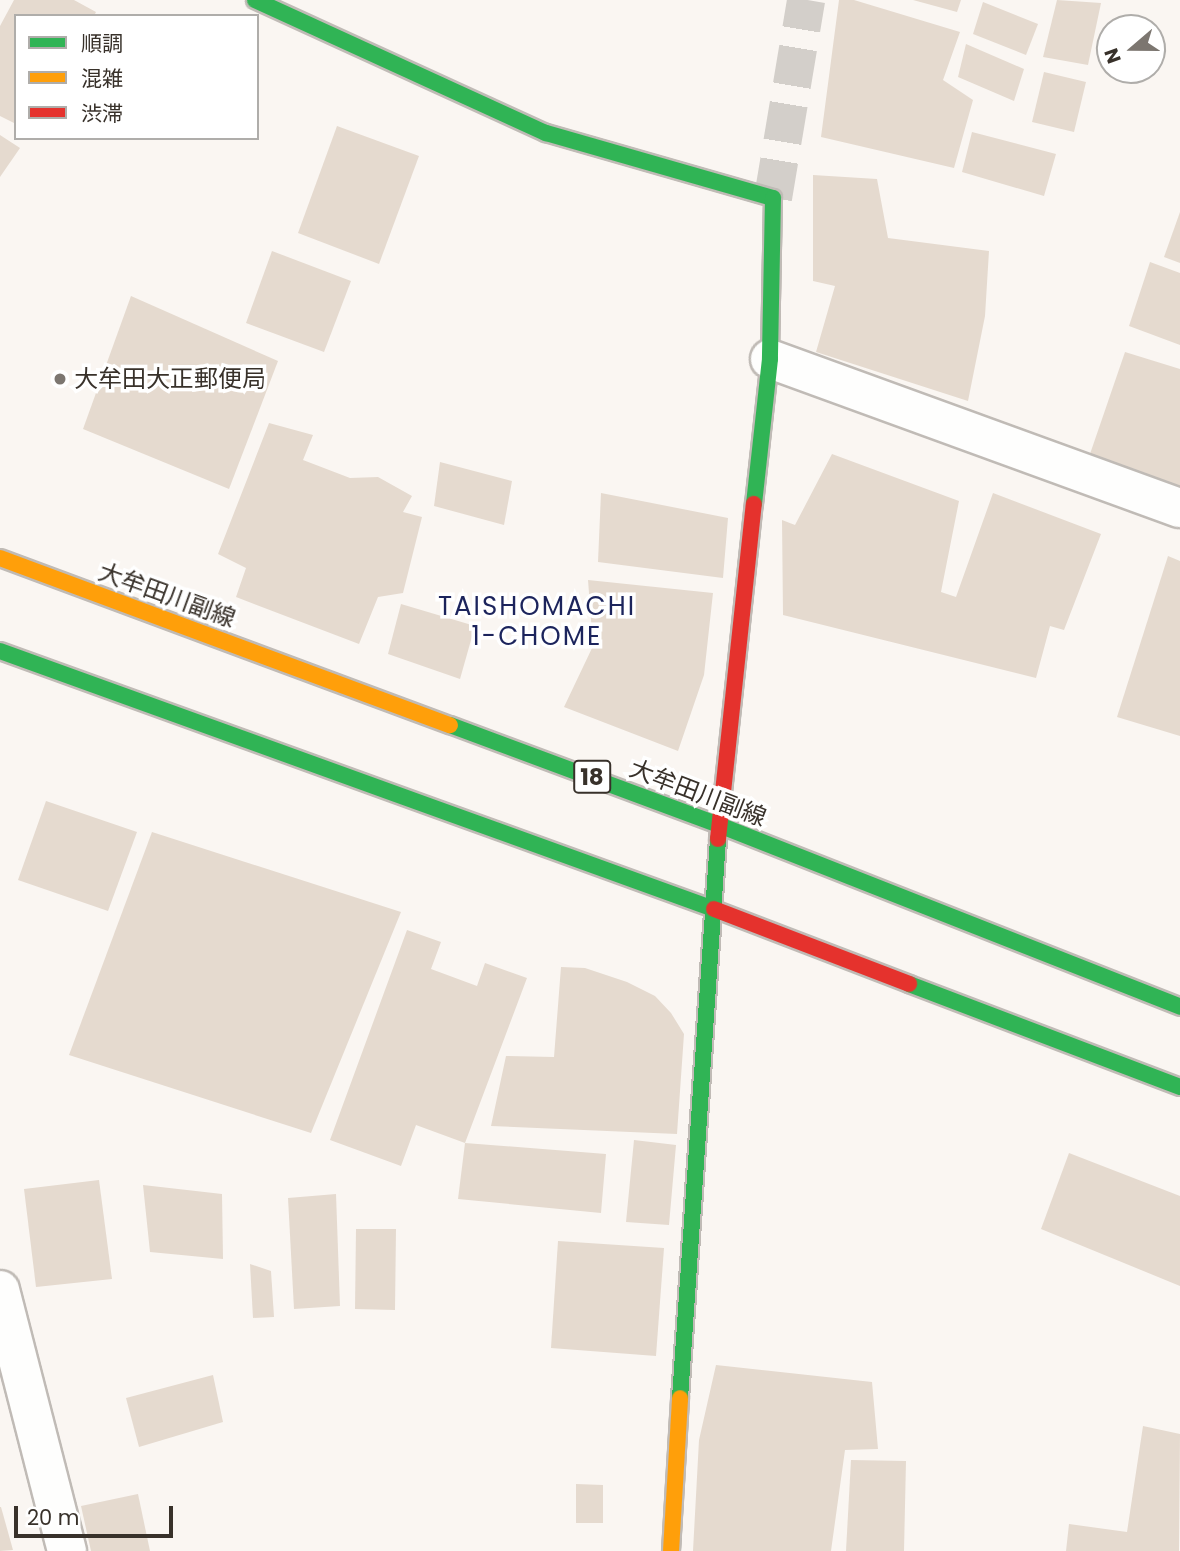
<!DOCTYPE html>
<meta charset="utf-8">
<style>
body{margin:0}
#map{position:relative;width:1180px;height:1551px;overflow:hidden;background:#faf6f2;font-family:Poppins,"Noto Sans JP",sans-serif}
div>[style]{position:absolute}
.building>*{inset:0;background:#e5dacf}
.street-tunnel>*{height:38px;margin-top:-19px;transform-origin:0;background:repeating-linear-gradient(90deg,#d3cfca 0 38px,transparent 0 57px)}
.roads{filter:drop-shadow(2px 0 #c0bbb6) drop-shadow(-2px 0 #c0bbb6) drop-shadow(0 2px #c0bbb6) drop-shadow(0 -2px #c0bbb6)}
.street>*{height:38px;margin:-19px;padding:0 19px;transform-origin:19px;border-radius:19px;background:#fefefd}
.fast>*{height:16px;margin:-8px;padding:0 8px;transform-origin:8px;border-radius:8px;background:#30b455}
.slow>*{height:16px;margin:-8px;padding:0 8px;transform-origin:8px;border-radius:8px;background:#ff9f0a}
.jam>*{height:16px;margin:-8px;padding:0 8px;transform-origin:8px;border-radius:8px;background:#e5322d}
.dots>*{width:19px;height:19px;translate:-50% -50%;box-sizing:border-box;border:4px solid #fff;border-radius:50%}
span{translate:-50% -50%;white-space:nowrap;text-align:center;line-height:1.15;-webkit-text-stroke:7px #fff;paint-order:stroke}
.shield-label span{padding:2px 5px;background:#fff;border:2px solid;border-radius:5px;-webkit-text-stroke-width:0}
.shield-label{font-size:23px;color:#38312a;font-weight:700}
.poi-label{font-size:24px;color:#38312a}
.left{translate:0 -50%;text-align:left}
.street-label{font-size:24px;color:#38312a}
.neighbourhood-label{font-size:26px;color:#1c245c;letter-spacing:2px}
.legend{position:absolute;left:14px;top:14px;width:245px;height:126px;box-sizing:border-box;background:#fff;border:2px solid #afadaa;margin:0;padding:9px 12px;list-style:none;font-size:21px;color:#38312a}
.legend li{display:flex;align-items:center;gap:14px;height:35px}
.legend b{width:35px;border:2px solid #afadaa}
.north{position:absolute;left:1096px;top:14px;width:70px;height:70px;box-sizing:border-box;background:#fff;border:2px solid #afadaa;border-radius:50%;rotate:250deg;font-size:19px;font-weight:700;line-height:28px;text-align:center;color:#38312a}
.north::after{content:'';display:block;margin:auto;width:24px;height:32px;background:#7c7670;clip-path:polygon(50% 0,100% 100%,50% 72%,0 100%)}
.scale{position:absolute;left:14px;top:1506px;width:159px;height:32px;box-sizing:border-box;border:4px solid #38312a;border-top:0;padding-left:9px;font-size:21px;line-height:24px;white-space:nowrap;color:#38312a;-webkit-text-stroke:5px #fff;paint-order:stroke}
</style>
<div id="map">
<div class="building">
<i style="clip-path:polygon(14px 0,74px 0,96px 12px,94px 16px,16px 16px,16px 124px,0 116px,0 26px)"></i>
<i style="clip-path:polygon(839px 0,854px 0,960px 32px,943px 80px,973px 100px,954px 168px,821px 137px)"></i>
<i style="clip-path:polygon(913px 0,961px 0,957px 12px)"></i>
<i style="clip-path:polygon(1057px 0,1101px 3px,1088px 65px,1043px 57px)"></i>
<i style="clip-path:polygon(983px 2px,1038px 24px,1026px 55px,973px 34px)"></i>
<i style="clip-path:polygon(966px 44px,1024px 69px,1014px 101px,958px 77px)"></i>
<i style="clip-path:polygon(1044px 72px,1086px 82px,1074px 132px,1032px 122px)"></i>
<i style="clip-path:polygon(337px 126px,419px 156px,379px 264px,298px 233px)"></i>
<i style="clip-path:polygon(972px 132px,1056px 154px,1044px 196px,962px 172px)"></i>
<i style="clip-path:polygon(0 135px,20px 148px,0 177px)"></i>
<i style="clip-path:polygon(813px 175px,877px 179px,888px 238px,989px 251px,985px 316px,968px 401px,816px 352px,835px 286px,813px 281px)"></i>
<i style="clip-path:polygon(1180px 212px,1180px 263px,1164px 257px)"></i>
<i style="clip-path:polygon(272px 251px,351px 281px,324px 352px,246px 323px)"></i>
<i style="clip-path:polygon(1150px 262px,1180px 273px,1180px 345px,1129px 326px)"></i>
<i style="clip-path:polygon(131px 296px,278px 361px,229px 489px,83px 429px)"></i>
<i style="clip-path:polygon(1125px 352px,1180px 369px,1180px 491px,1090px 454px)"></i>
<i style="clip-path:polygon(269px 423px,313px 435px,303px 460px,350px 478px,378px 477px,412px 496px,403px 512px,422px 517px,403px 593px,378px 597px,359px 644px,236px 597px,246px 568px,218px 554px)"></i>
<i style="clip-path:polygon(832px 454px,959px 501px,941px 592px,956px 597px,993px 493px,1101px 534px,1064px 630px,1050px 626px,1036px 678px,783px 615px,782px 520px,795px 525px)"></i>
<i style="clip-path:polygon(440px 462px,512px 481px,504px 525px,434px 506px)"></i>
<i style="clip-path:polygon(601px 493px,728px 518px,723px 578px,598px 562px)"></i>
<i style="clip-path:polygon(1168px 556px,1180px 561px,1180px 736px,1117px 717px)"></i>
<i style="clip-path:polygon(588px 580px,713px 593px,704px 675px,678px 751px,564px 707px,593px 646px)"></i>
<i style="clip-path:polygon(401px 604px,475px 626px,460px 679px,388px 654px)"></i>
<i style="clip-path:polygon(46px 801px,137px 832px,108px 911px,18px 880px)"></i>
<i style="clip-path:polygon(152px 832px,401px 912px,311px 1133px,69px 1055px)"></i>
<i style="clip-path:polygon(407px 930px,441px 942px,431px 969px,477px 986px,485px 963px,527px 978px,465px 1143px,606px 1154px,601px 1213px,458px 1199px,465px 1143px,416px 1125px,401px 1166px,330px 1140px)"></i>
<i style="clip-path:polygon(561px 967px,585px 968px,627px 982px,655px 996px,671px 1013px,684px 1034px,677px 1134px,491px 1126px,506px 1056px,554px 1057px)"></i>
<i style="clip-path:polygon(634px 1140px,676px 1145px,669px 1225px,626px 1222px)"></i>
<i style="clip-path:polygon(1069px 1153px,1180px 1196px,1180px 1286px,1041px 1229px)"></i>
<i style="clip-path:polygon(99px 1180px,112px 1279px,36px 1287px,24px 1189px)"></i>
<i style="clip-path:polygon(143px 1185px,222px 1194px,223px 1259px,150px 1252px)"></i>
<i style="clip-path:polygon(336px 1194px,340px 1306px,294px 1309px,288px 1198px)"></i>
<i style="clip-path:polygon(356px 1229px,396px 1229px,395px 1310px,355px 1309px)"></i>
<i style="clip-path:polygon(558px 1241px,664px 1248px,656px 1356px,551px 1348px)"></i>
<i style="clip-path:polygon(250px 1264px,271px 1271px,274px 1317px,253px 1318px)"></i>
<i style="clip-path:polygon(716px 1365px,872px 1382px,878px 1449px,845px 1450px,831px 1551px,693px 1551px,699px 1440px)"></i>
<i style="clip-path:polygon(213px 1375px,223px 1422px,139px 1447px,126px 1398px)"></i>
<i style="clip-path:polygon(1143px 1426px,1180px 1434px,1179px 1551px,1066px 1551px,1069px 1524px,1127px 1532px)"></i>
<i style="clip-path:polygon(851px 1460px,906px 1461px,904px 1551px,846px 1551px)"></i>
<i style="clip-path:polygon(576px 1484px,603px 1485px,603px 1523px,576px 1523px)"></i>
<i style="clip-path:polygon(138px 1494px,150px 1551px,91px 1551px,81px 1506px)"></i>
<i style="clip-path:polygon(0 1507px,1px 1507px,13px 1550px,0 1551px)"></i>
</div>
<div class="street-tunnel">
<i style="left:773px;top:198px;width:201px;rotate:-80.5deg"></i>
</div>
<div class="roads">
<div class="street">
<i style="left:770px;top:359px;width:436px;rotate:20deg"></i>
<i style="left:0;top:1290px;width:269px;rotate:75.6deg"></i>
</div>
<div class="fast">
<i style="left:255px;top:0;width:320px;rotate:24.6deg"></i>
<i style="left:546px;top:133px;width:236px;rotate:16deg"></i>
<i style="left:773px;top:198px;width:161px;rotate:91.1deg"></i>
<i style="left:770px;top:359px;width:146px;rotate:96.3deg"></i>
<i style="left:0;top:651px;width:759px;rotate:19.87deg"></i>
<i style="left:450px;top:725px;width:287px;rotate:20.4deg"></i>
<i style="left:719px;top:825px;width:496px;rotate:21.5deg"></i>
<i style="left:909px;top:984px;width:290px;rotate:20.8deg"></i>
<i style="left:680px;top:1398px;width:560px;rotate:-86.11deg"></i>
</div>
<div class="slow">
<i style="left:0;top:558px;width:480px;rotate:20.4deg"></i>
<i style="left:671px;top:1551px;width:153px;rotate:-86.6deg"></i>
</div>
<div class="jam">
<i style="left:718px;top:839px;width:337px;rotate:-83.9deg"></i>
<i style="left:714px;top:909px;width:209px;rotate:21deg"></i>
</div>
</div>
<div class="dots">
<i style="left:60px;top:379px;background:#7c7670"></i>
</div>
<div class="shield-label">
<span style="left:592px;top:777px">18</span>
</div>
<div class="poi-label">
<span class="left" style="left:74px;top:379px">大牟田大正郵便局</span>
</div>
<div class="street-label">
<span style="left:167px;top:595px;rotate:20deg">大牟田川副線</span>
<span style="left:698px;top:793px;rotate:21deg">大牟田川副線</span>
</div>
<div class="neighbourhood-label">
<span style="left:537px;top:622px">TAISHOMACHI<br>1-CHOME</span>
</div>
<ul class="legend">
<li><b style="height:9px;background:#30b455"></b>順調</li>
<li><b style="height:9px;background:#ff9f0a"></b>混雑</li>
<li><b style="height:9px;background:#e5322d"></b>渋滞</li>
</ul>
<div class="north">N</div>
<div class="scale">20 m</div>
</div>
